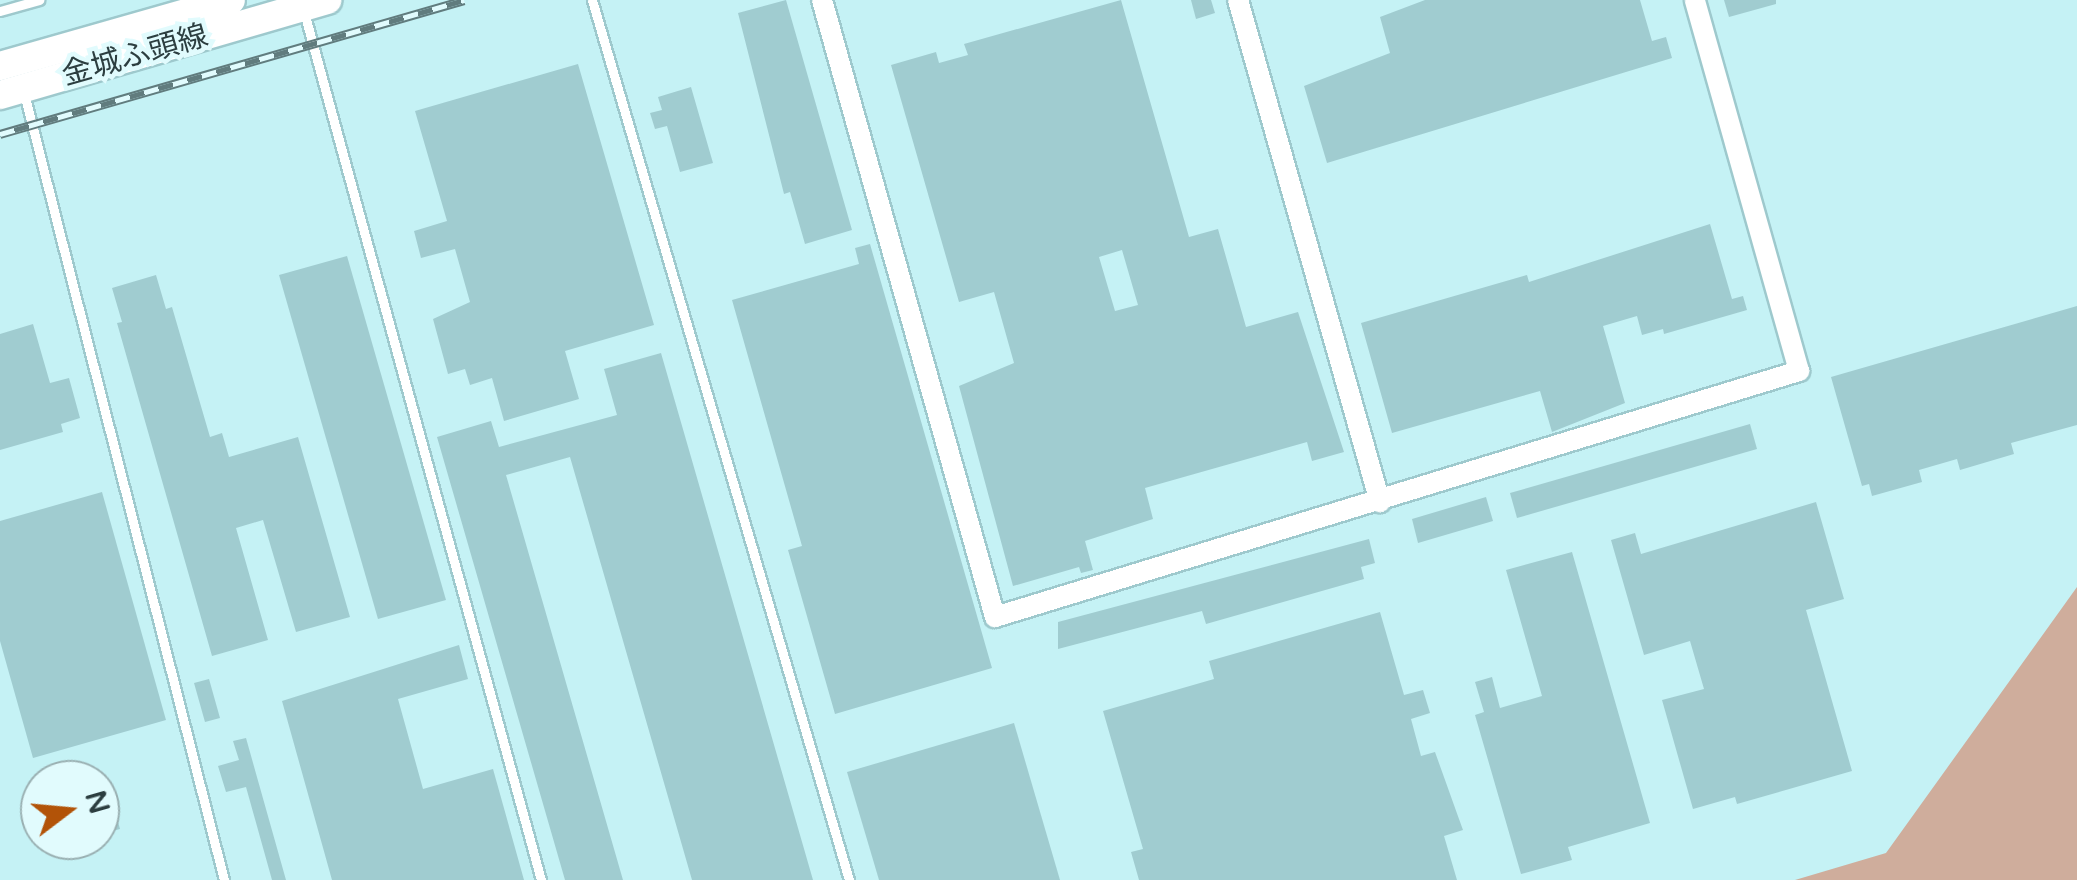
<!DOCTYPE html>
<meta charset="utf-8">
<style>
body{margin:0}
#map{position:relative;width:2077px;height:880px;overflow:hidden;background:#c5f2f5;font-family:"Varela Round","Noto Sans JP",sans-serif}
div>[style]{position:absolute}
.water>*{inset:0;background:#cfad9c}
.building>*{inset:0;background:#a0ccd0}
.roads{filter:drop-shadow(2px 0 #9ec9cd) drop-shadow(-2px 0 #9ec9cd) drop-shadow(0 2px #9ec9cd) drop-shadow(0 -2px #9ec9cd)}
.service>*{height:9px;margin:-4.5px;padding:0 4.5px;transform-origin:4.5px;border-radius:4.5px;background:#fff}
.tertiary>*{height:20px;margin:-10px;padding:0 10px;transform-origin:10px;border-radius:10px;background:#fff}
.primary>*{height:28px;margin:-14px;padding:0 14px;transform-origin:14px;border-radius:14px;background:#fff}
.rail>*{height:9px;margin-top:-4.5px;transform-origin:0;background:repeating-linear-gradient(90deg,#e1fbfd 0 15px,#617c7e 0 30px);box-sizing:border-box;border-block:2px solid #617c7e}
span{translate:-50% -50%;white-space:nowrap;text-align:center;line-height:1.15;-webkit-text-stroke:9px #e1fbfd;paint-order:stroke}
.street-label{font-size:30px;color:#2c3e40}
.north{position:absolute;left:20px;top:760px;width:100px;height:100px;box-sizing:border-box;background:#e1fbfd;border:2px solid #99afb1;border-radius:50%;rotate:74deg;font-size:28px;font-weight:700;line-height:40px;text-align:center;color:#2c3e40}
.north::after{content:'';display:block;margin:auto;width:35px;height:45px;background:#b25308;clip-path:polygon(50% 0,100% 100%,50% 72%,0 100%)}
</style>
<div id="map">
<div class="water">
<i style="clip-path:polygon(2077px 587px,2077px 880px,1795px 880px,1886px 853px)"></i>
</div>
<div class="building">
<i style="clip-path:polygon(786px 0,852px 230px,805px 244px,790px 192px,784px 194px,738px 13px)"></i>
<i style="clip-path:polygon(evenodd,1121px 0,1189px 237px,1218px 229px,1246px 327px,1298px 312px,1344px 452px,1312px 461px,1307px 442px,1145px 488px,1153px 519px,1085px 541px,1093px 570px,1081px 573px,1079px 567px,1013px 586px,959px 386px,1014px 363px,994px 292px,959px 302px,891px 65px,936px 52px,939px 63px,968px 55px,964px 44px,1121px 0,1122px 250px,1138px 305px,1115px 311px,1099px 257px,1122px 250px)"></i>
<i style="clip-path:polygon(1191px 0,1211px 0,1215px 13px,1196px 19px)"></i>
<i style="clip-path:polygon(1425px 0,1640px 0,1652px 41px,1666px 37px,1672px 58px,1327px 163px,1304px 86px,1390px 53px,1380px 17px)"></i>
<i style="clip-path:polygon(1724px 0,1776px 0,1776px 4px,1729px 17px)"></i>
<i style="clip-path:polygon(578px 64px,654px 325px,565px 351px,579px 399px,504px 421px,492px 378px,470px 385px,465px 369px,448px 374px,433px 319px,470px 302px,455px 249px,421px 258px,414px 231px,447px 221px,415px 111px)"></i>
<i style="clip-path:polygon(691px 87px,713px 163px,680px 172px,667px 126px,655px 129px,650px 113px,662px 110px,658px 97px)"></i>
<i style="clip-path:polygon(1710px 224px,1732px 299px,1743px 296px,1747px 310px,1664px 334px,1663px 329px,1642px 335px,1637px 316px,1603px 326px,1625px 403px,1552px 432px,1540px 391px,1392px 433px,1361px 323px,1527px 275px,1529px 282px)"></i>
<i style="clip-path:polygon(870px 244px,992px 668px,835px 714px,788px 550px,802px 546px,732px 300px,859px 264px,855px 248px)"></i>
<i style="clip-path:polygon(347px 256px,446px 600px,378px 619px,279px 275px)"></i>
<i style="clip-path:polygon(156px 275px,166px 309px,172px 307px,210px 437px,222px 433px,229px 457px,298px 437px,350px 617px,296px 632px,263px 520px,236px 528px,268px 640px,212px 656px,117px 323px,122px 322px,112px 288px)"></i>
<i style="clip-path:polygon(2077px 306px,2077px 425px,2011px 443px,2014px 454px,1960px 470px,1957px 459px,1919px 470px,1922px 482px,1872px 496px,1869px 484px,1862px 486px,1831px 377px)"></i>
<i style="clip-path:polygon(33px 324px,50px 383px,69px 378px,80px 418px,61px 424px,63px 432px,0 450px,0 334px)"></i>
<i style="clip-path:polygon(661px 353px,813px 880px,692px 880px,570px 457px,506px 475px,623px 880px,565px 880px,437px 437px,491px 421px,499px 447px,617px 415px,604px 369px)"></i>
<i style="clip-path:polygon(1750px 424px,1757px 449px,1517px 518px,1510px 493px)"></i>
<i style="clip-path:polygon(102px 492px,166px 720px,33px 758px,0 641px,0 521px)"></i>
<i style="clip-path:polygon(1486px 497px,1493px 521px,1418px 543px,1412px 519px)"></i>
<i style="clip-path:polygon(1816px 502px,1844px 599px,1806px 610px,1852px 771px,1737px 804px,1735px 797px,1693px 809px,1662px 700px,1704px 689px,1690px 641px,1644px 655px,1611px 540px,1635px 533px,1641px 554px)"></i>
<i style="clip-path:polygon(1369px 539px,1375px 563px,1361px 567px,1364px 579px,1206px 624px,1202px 611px,1058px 649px,1058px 622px)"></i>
<i style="clip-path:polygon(1572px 552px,1650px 823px,1568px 847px,1572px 860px,1521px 874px,1475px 715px,1484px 712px,1475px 682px,1492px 677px,1500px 708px,1542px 696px,1506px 570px)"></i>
<i style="clip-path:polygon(1380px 612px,1404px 695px,1423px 690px,1430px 713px,1411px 719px,1421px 756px,1435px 752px,1459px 819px,1463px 830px,1444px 836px,1457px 880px,1139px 880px,1131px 852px,1143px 849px,1103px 711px,1214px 679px,1209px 661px)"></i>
<i style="clip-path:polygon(459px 645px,468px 679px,398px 699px,423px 789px,493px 769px,524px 880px,332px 880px,282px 701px)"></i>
<i style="clip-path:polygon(209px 679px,220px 718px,205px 722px,194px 683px)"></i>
<i style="clip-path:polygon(1014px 723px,1060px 880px,879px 880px,847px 772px)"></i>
<i style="clip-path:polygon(246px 738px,286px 880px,272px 880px,246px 787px,226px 792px,218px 766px,239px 760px,233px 741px)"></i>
<i style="clip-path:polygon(111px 796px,120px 829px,105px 833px,100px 799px)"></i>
</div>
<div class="roads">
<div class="service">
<i style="left:592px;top:0;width:917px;rotate:73.72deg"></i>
<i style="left:0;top:11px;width:41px;rotate:-15.8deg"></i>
<i style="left:304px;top:12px;width:900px;rotate:74.73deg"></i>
<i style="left:24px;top:93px;width:812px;rotate:75.74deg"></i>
</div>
<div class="tertiary">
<i style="left:822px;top:0;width:641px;rotate:74.34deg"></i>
<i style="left:995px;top:617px;width:841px;rotate:-17.01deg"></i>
<i style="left:1799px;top:371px;width:385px;rotate:-105.7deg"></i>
<i style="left:1238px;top:0;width:522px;rotate:74.21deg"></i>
</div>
<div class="primary">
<i style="left:0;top:66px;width:240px;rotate:-15.9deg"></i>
<i style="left:0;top:95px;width:341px;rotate:-16.2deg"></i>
</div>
</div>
<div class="rail">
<i style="left:0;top:134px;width:483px;rotate:-16.1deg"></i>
</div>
<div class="street-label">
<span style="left:135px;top:56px;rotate:-16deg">金城ふ頭線</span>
</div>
<div class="north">N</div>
</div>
